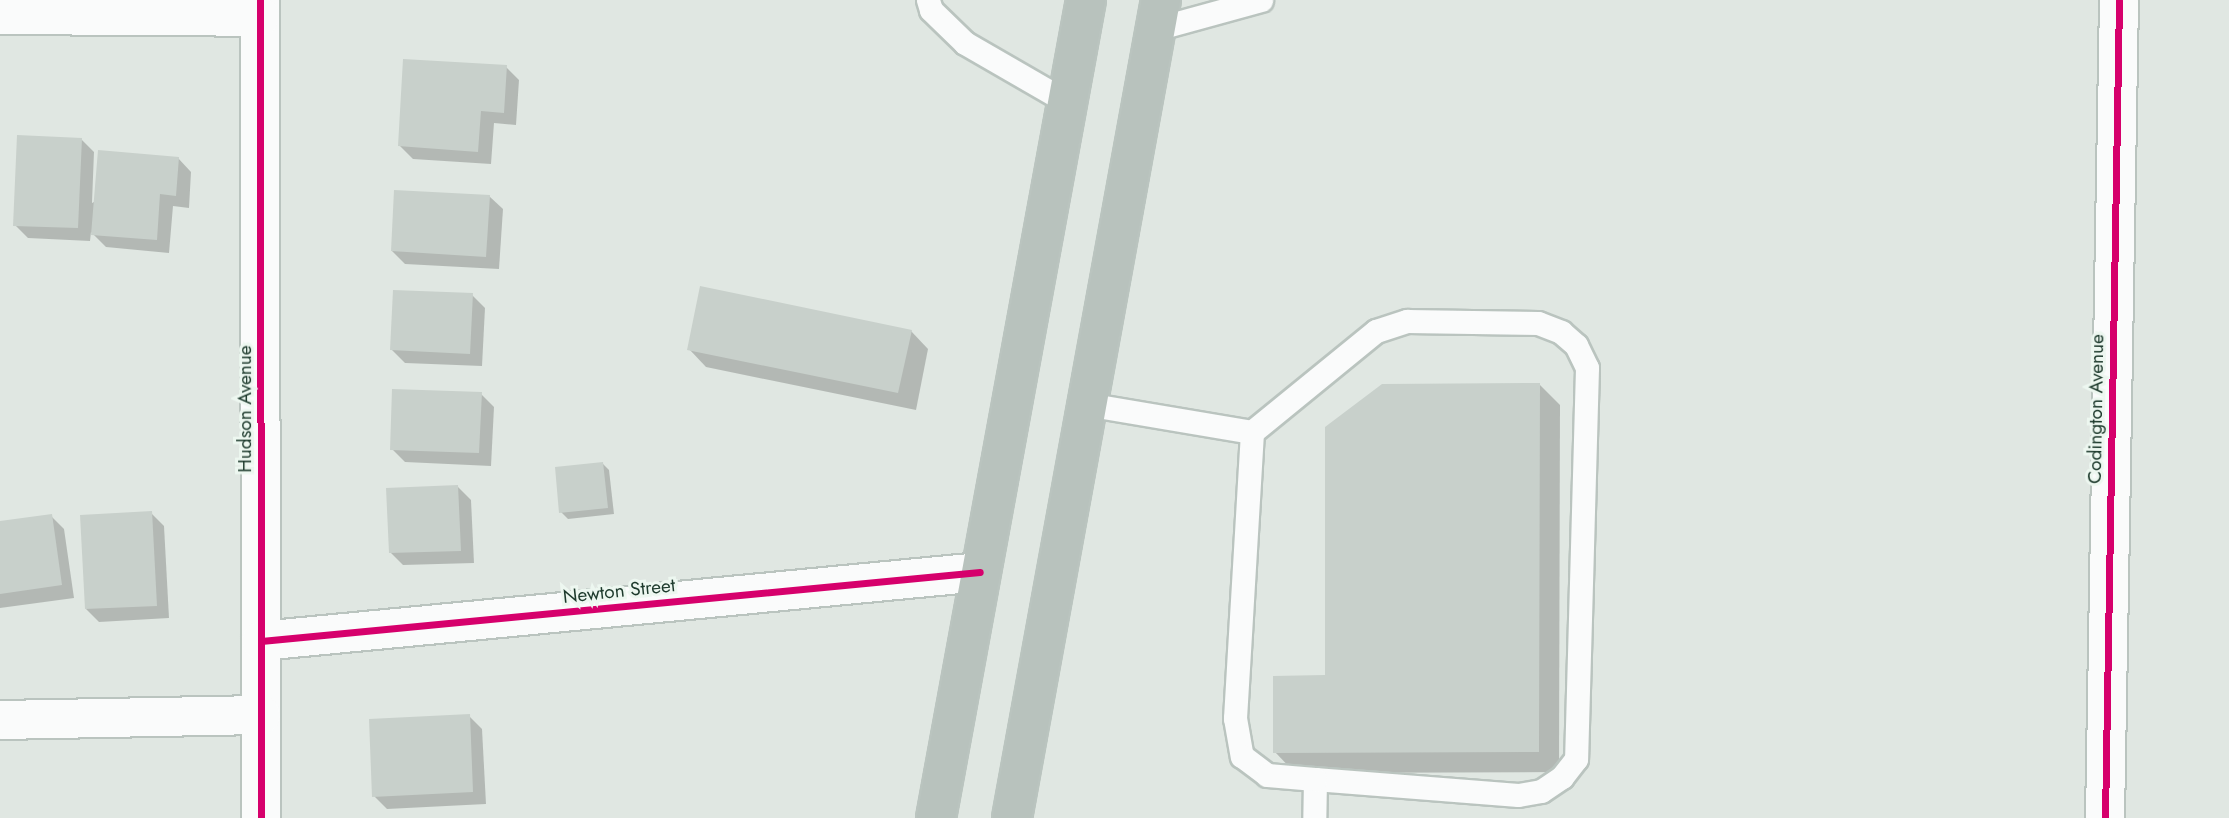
<!DOCTYPE html>
<style>
body{margin:0}
#map{position:relative;width:2229px;height:818px;overflow:hidden;background:#e0e7e2;font-family:Jost,sans-serif}
div>[style]{position:absolute}
.shadow>*{inset:0;background:#0003}
.building>*{inset:0;background:#c8d0cb}
.roads{filter:drop-shadow(2px 0 #bac4bf) drop-shadow(-2px 0 #bac4bf) drop-shadow(0 2px #bac4bf) drop-shadow(0 -2px #bac4bf)}
.lane>*{height:23px;margin:-11.5px;padding:0 11.5px;transform-origin:11.5px;border-radius:11.5px;background:#fafbfb}
.street>*{height:38px;margin:-19px;padding:0 19px;transform-origin:19px;border-radius:19px;background:#fafbfb}
.highway>*{height:38px;margin:-19px;padding:0 19px;transform-origin:19px;border-radius:19px;background:#b8c2bd}
.cycleway>*{height:7px;margin:-3.5px;padding:0 3.5px;transform-origin:3.5px;border-radius:3.5px;background:#d6006c}
span{translate:-50% -50%;white-space:nowrap;text-align:center;line-height:1.15;-webkit-text-stroke:6px #edf7f0;paint-order:stroke}
.street-label{font-size:19px;color:#1d3a2c}
</style>
<div id="map">
<div class="shadow">
<i style="clip-path:polygon(506px 67px,519px 80px,516px 125px,494px 123px,491px 164px,413px 159px,400px 146px)"></i>
<i style="clip-path:polygon(81px 139px,94px 152px,92px 203px,178px 158px,191px 172px,189px 208px,173px 206px,169px 253px,106px 247px,91px 232px,90px 241px,28px 238px,15px 225px)"></i>
<i style="clip-path:polygon(489px 196px,503px 209px,499px 269px,405px 264px,392px 251px)"></i>
<i style="clip-path:polygon(472px 295px,485px 308px,482px 366px,405px 363px,392px 350px)"></i>
<i style="clip-path:polygon(911px 331px,928px 349px,916px 410px,706px 367px,689px 349px)"></i>
<i style="clip-path:polygon(1540px 385px,1560px 405px,1559px 772px,1295px 773px,1275px 752px)"></i>
<i style="clip-path:polygon(481px 394px,494px 407px,491px 466px,405px 462px,392px 449px)"></i>
<i style="clip-path:polygon(603px 464px,609px 470px,614px 514px,568px 519px,561px 512px)"></i>
<i style="clip-path:polygon(458px 487px,471px 500px,474px 563px,403px 565px,390px 552px)"></i>
<i style="clip-path:polygon(151px 513px,164px 526px,169px 618px,99px 622px,86px 609px)"></i>
<i style="clip-path:polygon(51px 516px,64px 529px,74px 598px,0 608px,0 523px)"></i>
<i style="clip-path:polygon(469px 716px,482px 729px,486px 804px,387px 809px,374px 796px)"></i>
</div>
<div class="building">
<i style="clip-path:polygon(403px 59px,507px 65px,504px 113px,481px 111px,478px 152px,398px 146px)"></i>
<i style="clip-path:polygon(17px 135px,82px 138px,78px 228px,13px 226px)"></i>
<i style="clip-path:polygon(98px 150px,179px 157px,176px 196px,160px 194px,157px 240px,91px 235px)"></i>
<i style="clip-path:polygon(394px 190px,490px 195px,486px 257px,391px 251px)"></i>
<i style="clip-path:polygon(700px 286px,912px 330px,898px 393px,687px 350px)"></i>
<i style="clip-path:polygon(393px 290px,473px 293px,470px 354px,390px 350px)"></i>
<i style="clip-path:polygon(1540px 383px,1539px 752px,1273px 753px,1273px 676px,1325px 675px,1325px 427px,1382px 384px)"></i>
<i style="clip-path:polygon(392px 389px,482px 392px,479px 453px,390px 450px)"></i>
<i style="clip-path:polygon(603px 462px,608px 508px,559px 513px,555px 467px)"></i>
<i style="clip-path:polygon(458px 485px,461px 551px,389px 553px,386px 488px)"></i>
<i style="clip-path:polygon(152px 511px,157px 606px,85px 609px,80px 515px)"></i>
<i style="clip-path:polygon(52px 514px,62px 585px,0 594px,0 521px)"></i>
<i style="clip-path:polygon(470px 714px,473px 792px,372px 797px,369px 719px)"></i>
</div>
<div class="roads">
<div class="lane">
<i style="left:928px;top:0;width:10px;rotate:73deg"></i>
<i style="left:931px;top:10px;width:47px;rotate:44.1deg"></i>
<i style="left:965px;top:43px;width:118px;rotate:30deg"></i>
<i style="left:1155px;top:29px;width:110px;rotate:-15.3deg"></i>
<i style="left:1086px;top:404px;width:168px;rotate:9.6deg"></i>
<i style="left:1252px;top:432px;width:160px;rotate:-39.2deg"></i>
<i style="left:1376px;top:331px;width:33px;rotate:-18deg"></i>
<i style="left:1407px;top:321px;width:131px;rotate:0.9deg"></i>
<i style="left:1538px;top:323px;width:25px;rotate:21deg"></i>
<i style="left:1561px;top:332px;width:20px;rotate:41deg"></i>
<i style="left:1576px;top:345px;width:25px;rotate:64deg"></i>
<i style="left:1587px;top:368px;width:391px;rotate:91.6deg"></i>
<i style="left:1576px;top:759px;width:23px;rotate:128deg"></i>
<i style="left:1562px;top:777px;width:25px;rotate:146deg"></i>
<i style="left:1541px;top:791px;width:23px;rotate:170deg"></i>
<i style="left:1518px;top:795px;width:204px;rotate:-175.5deg"></i>
<i style="left:1315px;top:779px;width:39px;rotate:91deg"></i>
<i style="left:1252px;top:432px;width:287px;rotate:93.4deg"></i>
<i style="left:1235px;top:718px;width:39px;rotate:80deg"></i>
<i style="left:1242px;top:756px;width:31px;rotate:37deg"></i>
<i style="left:1267px;top:775px;width:48px;rotate:4.8deg"></i>
</div>
<div class="street">
<i style="left:260px;top:0;width:818px;rotate:89.93deg"></i>
<i style="left:0;top:15px;width:260px;rotate:0.4deg"></i>
<i style="left:261px;top:641px;width:722px;rotate:-5.48deg"></i>
<i style="left:0;top:720px;width:261px;rotate:-1.1deg"></i>
<i style="left:2105px;top:818px;width:818px;rotate:-89.02deg"></i>
</div>
<div class="highway">
<i style="left:936px;top:818px;width:832px;rotate:-79.61deg"></i>
<i style="left:1012px;top:818px;width:831px;rotate:-79.68deg"></i>
</div>
</div>
<div class="cycleway">
<i style="left:260px;top:0;width:818px;rotate:89.93deg"></i>
<i style="left:261px;top:641px;width:722px;rotate:-5.48deg"></i>
<i style="left:2105px;top:818px;width:818px;rotate:-89.02deg"></i>
</div>
<div class="street-label">
<span style="left:245px;top:409px;rotate:-90deg">Hudson Avenue</span>
<span style="left:2096px;top:409px;rotate:-89deg">Codington Avenue</span>
<span style="left:619px;top:591px;rotate:-6deg">Newton Street</span>
</div>
</div>
